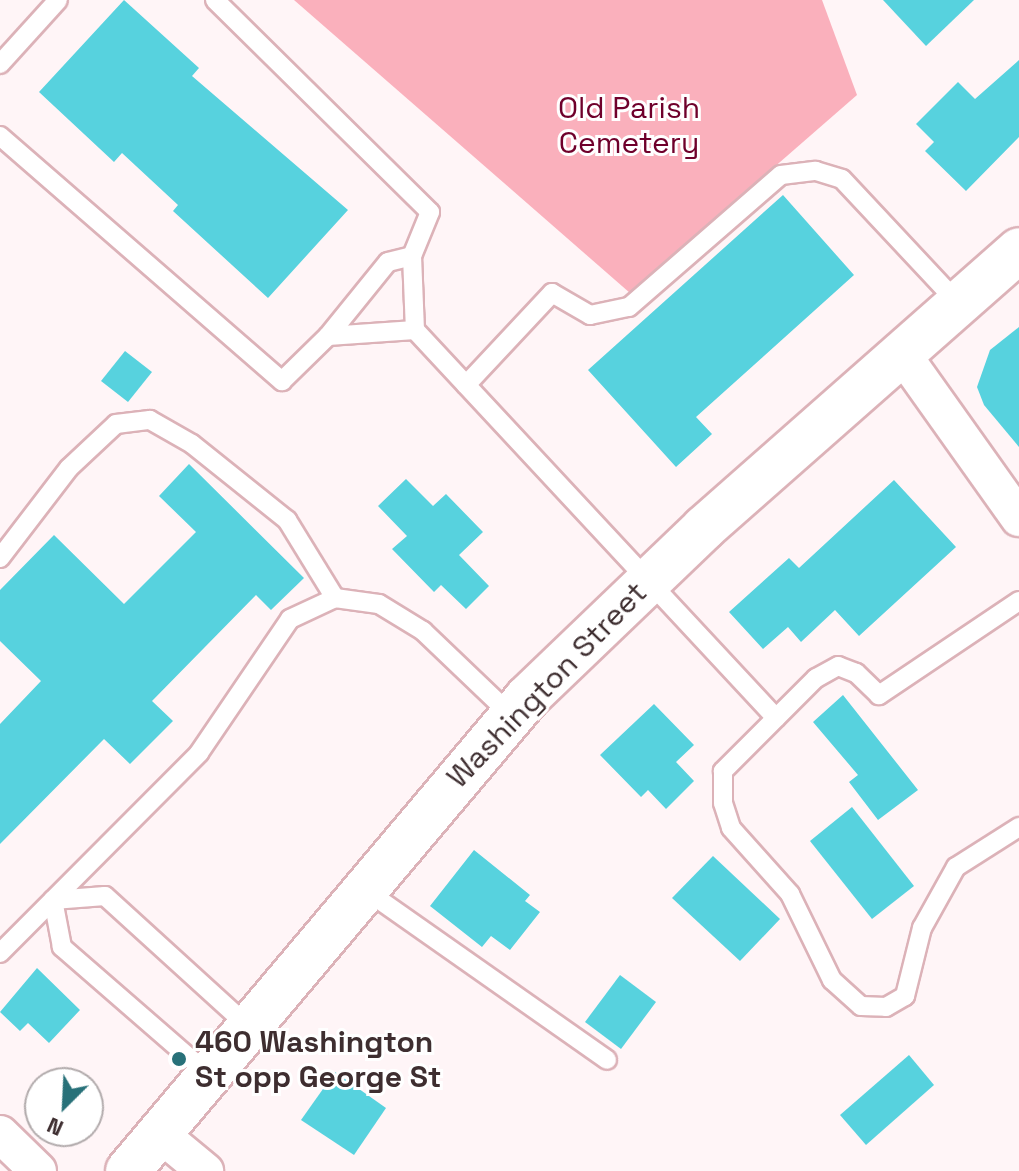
<!DOCTYPE html>
<style>
body{margin:0}
#map{position:relative;width:1019px;height:1171px;overflow:hidden;background:#fff5f7;font-family:"Space Grotesk",sans-serif}
div>[style]{position:absolute}
.green>*{inset:0;background:#fab0bc}
.building>*{inset:0;background:#57d2de}
.roads{filter:drop-shadow(2px 0 #dcb2b8) drop-shadow(-2px 0 #dcb2b8) drop-shadow(0 2px #dcb2b8) drop-shadow(0 -2px #dcb2b8)}
.lane>*{height:18px;margin:-9px;padding:0 9px;transform-origin:9px;border-radius:9px;background:#fff}
.street>*{height:36px;margin:-18px;padding:0 18px;transform-origin:18px;border-radius:18px;background:#fff}
.secondary>*{height:44px;margin:-22px;padding:0 22px;transform-origin:22px;border-radius:22px;background:#fff}
.dots>*{width:22px;height:22px;translate:-50% -50%;box-sizing:border-box;border:4px solid #fff;border-radius:50%}
span{translate:-50% -50%;white-space:nowrap;text-align:center;line-height:1.15;-webkit-text-stroke:6px #fff;paint-order:stroke}
.park-label{font-size:30px;color:#6f002b}
.street-label{font-size:30px;color:#3e2e30}
.poi-label{font-size:30px;color:#3e2e30;font-weight:700}
.left{translate:0 -50%;text-align:left}
.north{position:absolute;left:24px;top:1067px;width:80px;height:80px;box-sizing:border-box;background:#fff;border:2px solid #b2abac;border-radius:50%;rotate:204deg;font-size:22px;font-weight:700;line-height:32px;text-align:center;color:#3e2e30}
.north::after{content:'';display:block;margin:auto;width:28px;height:36px;background:#287179;clip-path:polygon(50% 0,100% 100%,50% 72%,0 100%)}
</style>
<div id="map">
<div class="green">
<i style="clip-path:polygon(294px 0,822px 0,857px 95px,630px 293px)"></i>
</div>
<div class="building">
<i style="clip-path:polygon(124px 0,199px 68px,192px 76px,348px 210px,268px 298px,173px 211px,178px 205px,122px 153px,114px 162px,39px 92px)"></i>
<i style="clip-path:polygon(883px 0,974px 0,926px 46px)"></i>
<i style="clip-path:polygon(1019px 60px,1019px 137px,966px 191px,925px 151px,934px 142px,916px 124px,958px 82px,975px 99px)"></i>
<i style="clip-path:polygon(783px 195px,854px 275px,696px 417px,712px 434px,676px 467px,588px 370px)"></i>
<i style="clip-path:polygon(1019px 327px,1019px 447px,984px 405px,977px 387px,990px 350px)"></i>
<i style="clip-path:polygon(125px 351px,152px 372px,128px 402px,101px 381px)"></i>
<i style="clip-path:polygon(189px 464px,304px 578px,271px 610px,256px 595px,152px 701px,173px 721px,130px 764px,104px 739px,0 844px,0 724px,41px 681px,0 641px,0 590px,54px 535px,124px 604px,196px 532px,159px 496px)"></i>
<i style="clip-path:polygon(406px 479px,433px 506px,446px 494px,483px 532px,459px 555px,489px 586px,466px 609px,441px 585px,434px 592px,392px 549px,407px 536px,378px 506px)"></i>
<i style="clip-path:polygon(894px 480px,956px 547px,859px 636px,835px 610px,801px 642px,788px 627px,763px 649px,729px 612px,789px 558px,799px 568px)"></i>
<i style="clip-path:polygon(843px 695px,918px 790px,878px 820px,849px 782px,858px 775px,813px 722px)"></i>
<i style="clip-path:polygon(654px 704px,694px 745px,676px 762px,694px 781px,666px 809px,648px 790px,641px 797px,600px 755px)"></i>
<i style="clip-path:polygon(852px 807px,914px 886px,872px 919px,810px 841px)"></i>
<i style="clip-path:polygon(474px 850px,530px 895px,525px 901px,540px 912px,510px 950px,491px 936px,482px 947px,430px 906px)"></i>
<i style="clip-path:polygon(713px 856px,780px 919px,740px 961px,672px 898px)"></i>
<i style="clip-path:polygon(37px 968px,80px 1010px,49px 1043px,28px 1023px,20px 1031px,0 1012px)"></i>
<i style="clip-path:polygon(620px 975px,656px 1002px,621px 1049px,585px 1022px)"></i>
<i style="clip-path:polygon(909px 1055px,934px 1085px,866px 1145px,840px 1115px)"></i>
<i style="clip-path:polygon(335px 1072px,386px 1108px,354px 1155px,301px 1120px)"></i>
</div>
<div class="roads">
<div class="lane">
<i style="left:215px;top:0;width:302px;rotate:44.6deg"></i>
<i style="left:430px;top:212px;width:48px;rotate:112.2deg"></i>
<i style="left:412px;top:256px;width:74px;rotate:87.7deg"></i>
<i style="left:415px;top:330px;width:530px;rotate:47.06deg"></i>
<i style="left:0;top:64px;width:86px;rotate:-47.8deg"></i>
<i style="left:0;top:136px;width:374px;rotate:41deg"></i>
<i style="left:282px;top:381px;width:64px;rotate:-44.4deg"></i>
<i style="left:328px;top:336px;width:87px;rotate:-3.9deg"></i>
<i style="left:328px;top:336px;width:95px;rotate:-51deg"></i>
<i style="left:388px;top:262px;width:25px;rotate:-14deg"></i>
<i style="left:466px;top:385px;width:126px;rotate:-46.9deg"></i>
<i style="left:552px;top:293px;width:44px;rotate:30.1deg"></i>
<i style="left:590px;top:315px;width:40px;rotate:-12deg"></i>
<i style="left:629px;top:307px;width:201px;rotate:-41deg"></i>
<i style="left:781px;top:175px;width:35px;rotate:-7deg"></i>
<i style="left:816px;top:171px;width:27px;rotate:17deg"></i>
<i style="left:842px;top:179px;width:171px;rotate:46.9deg"></i>
<i style="left:0;top:558px;width:113px;rotate:-52.5deg"></i>
<i style="left:69px;top:468px;width:64px;rotate:-43.1deg"></i>
<i style="left:116px;top:424px;width:34px;rotate:-7deg"></i>
<i style="left:150px;top:420px;width:48px;rotate:29.7deg"></i>
<i style="left:192px;top:444px;width:122px;rotate:38.7deg"></i>
<i style="left:287px;top:520px;width:92px;rotate:58.4deg"></i>
<i style="left:1019px;top:601px;width:169px;rotate:146.1deg"></i>
<i style="left:879px;top:695px;width:32px;rotate:-136deg"></i>
<i style="left:856px;top:673px;width:19px;rotate:-159deg"></i>
<i style="left:838px;top:666px;width:25px;rotate:151deg"></i>
<i style="left:816px;top:678px;width:132px;rotate:135deg"></i>
<i style="left:723px;top:771px;width:32px;rotate:90deg"></i>
<i style="left:723px;top:803px;width:26px;rotate:72deg"></i>
<i style="left:731px;top:828px;width:89px;rotate:48.2deg"></i>
<i style="left:790px;top:894px;width:96px;rotate:64deg"></i>
<i style="left:832px;top:980px;width:39px;rotate:42deg"></i>
<i style="left:861px;top:1006px;width:25px;rotate:2deg"></i>
<i style="left:886px;top:1007px;width:22px;rotate:-30deg"></i>
<i style="left:905px;top:996px;width:70px;rotate:-76deg"></i>
<i style="left:922px;top:928px;width:70px;rotate:-60.9deg"></i>
<i style="left:956px;top:867px;width:75px;rotate:-32.4deg"></i>
<i style="left:364px;top:889px;width:297px;rotate:35.1deg"></i>
<i style="left:0;top:953px;width:282px;rotate:-45.1deg"></i>
<i style="left:199px;top:753px;width:162px;rotate:-55.8deg"></i>
<i style="left:290px;top:619px;width:50px;rotate:-25deg"></i>
<i style="left:335px;top:598px;width:44px;rotate:7.8deg"></i>
<i style="left:379px;top:604px;width:52px;rotate:31.5deg"></i>
<i style="left:423px;top:631px;width:122px;rotate:43.7deg"></i>
<i style="left:208px;top:1074px;width:194px;rotate:-139deg"></i>
<i style="left:62px;top:947px;width:48px;rotate:-100.8deg"></i>
<i style="left:53px;top:900px;width:52px;rotate:-4.4deg"></i>
<i style="left:105px;top:896px;width:193px;rotate:42.3deg"></i>
</div>
<div class="street">
<i style="left:903px;top:355px;width:200px;rotate:54.6deg"></i>
<i style="left:159px;top:1133px;width:60px;rotate:39.6deg"></i>
<i style="left:0;top:1134px;width:53px;rotate:44.2deg"></i>
</div>
<div class="secondary">
<i style="left:128px;top:1171px;width:619px;rotate:-49.85deg"></i>
<i style="left:527px;top:698px;width:245px;rotate:-43.8deg"></i>
<i style="left:704px;top:528px;width:420px;rotate:-41.4deg"></i>
</div>
</div>
<div class="dots">
<i style="left:179px;top:1059px;background:#287179"></i>
</div>
<div class="park-label">
<span style="left:629px;top:125px">Old Parish<br>Cemetery</span>
</div>
<div class="street-label">
<span style="left:547px;top:685px;rotate:-46deg">Washington Street</span>
</div>
<div class="poi-label">
<span class="left" style="left:195px;top:1059px">460 Washington<br>St opp George St</span>
</div>
<div class="north">N</div>
</div>
